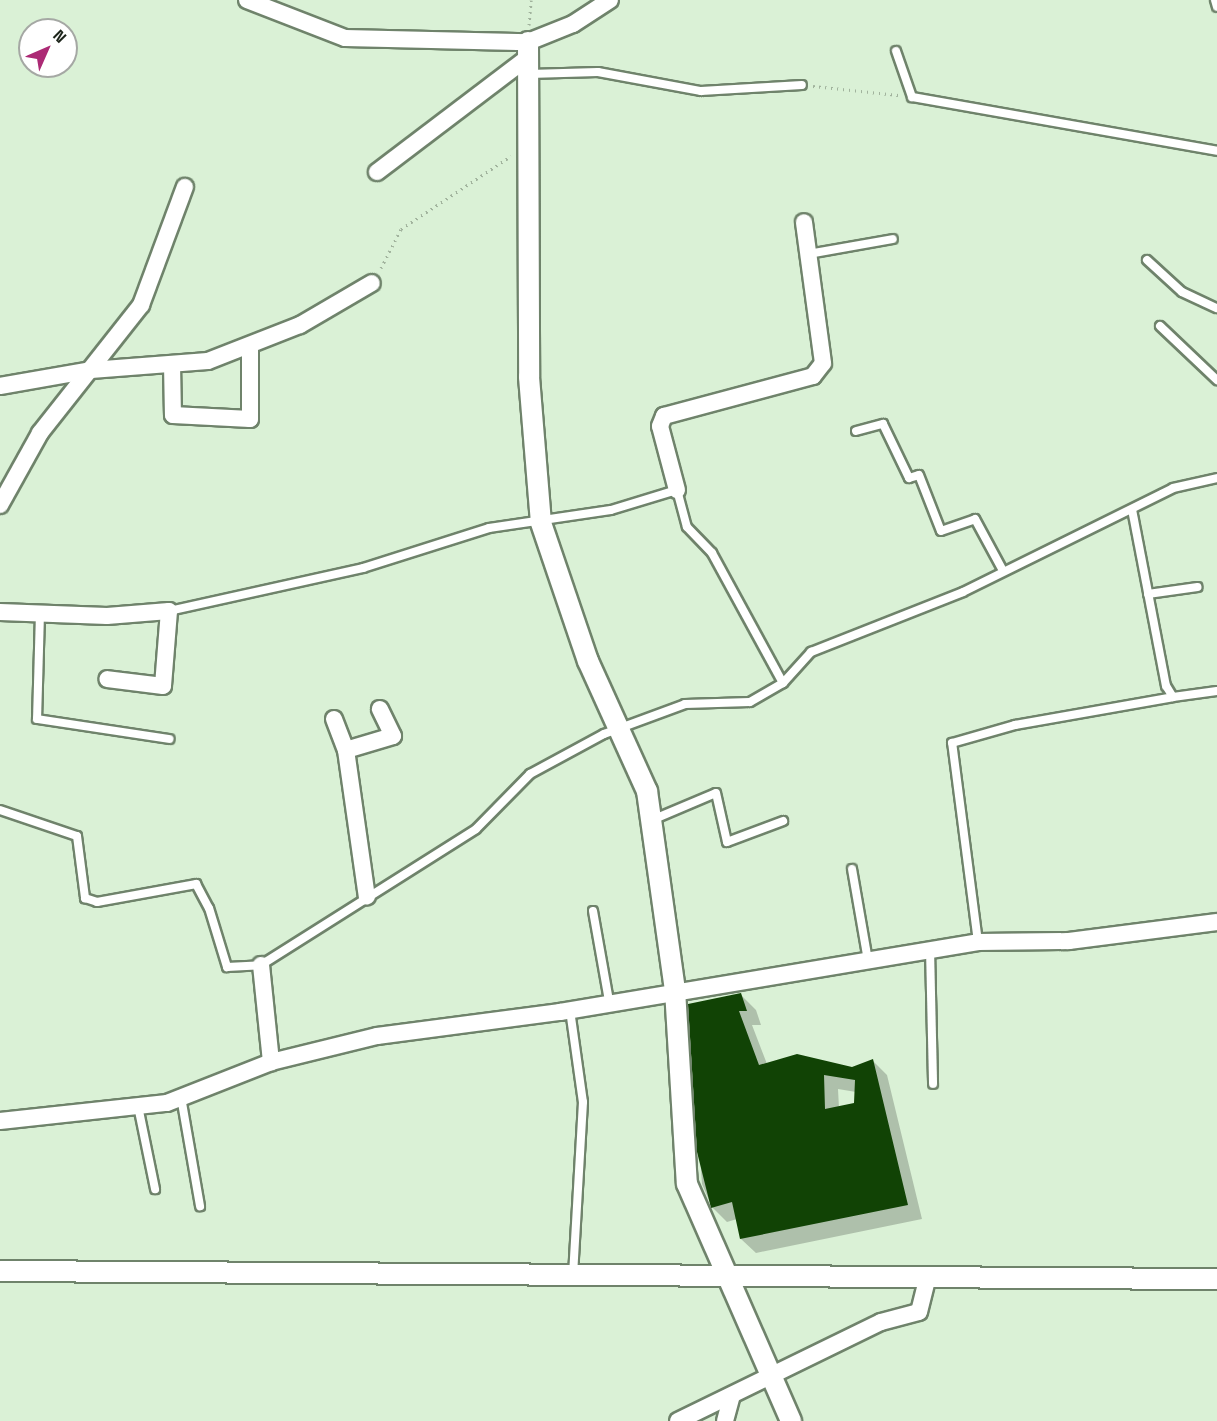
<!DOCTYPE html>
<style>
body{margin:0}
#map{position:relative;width:1217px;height:1421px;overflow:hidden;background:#daf1d6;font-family:"Space Grotesk",sans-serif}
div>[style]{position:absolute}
.shadow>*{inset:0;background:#0003}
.building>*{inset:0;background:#114305}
.path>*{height:3px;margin-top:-1.5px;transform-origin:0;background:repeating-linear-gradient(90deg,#a1b39d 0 1.5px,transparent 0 6px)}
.roads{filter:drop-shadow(2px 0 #6f836b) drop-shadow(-2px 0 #6f836b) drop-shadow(0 2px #6f836b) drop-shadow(0 -2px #6f836b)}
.service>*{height:8px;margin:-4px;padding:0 4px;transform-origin:4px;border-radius:4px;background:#fff}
.minor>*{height:16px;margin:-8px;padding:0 8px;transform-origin:8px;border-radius:8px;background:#fff}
.tertiary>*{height:20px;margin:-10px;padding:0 10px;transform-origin:10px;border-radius:10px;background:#fff}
span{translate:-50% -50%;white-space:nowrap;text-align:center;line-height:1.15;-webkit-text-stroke:6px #fff;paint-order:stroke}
.north{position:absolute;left:18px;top:18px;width:60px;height:60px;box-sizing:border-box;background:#fff;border:2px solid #a5a8a4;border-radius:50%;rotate:45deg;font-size:16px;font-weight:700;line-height:24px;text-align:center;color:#1d251b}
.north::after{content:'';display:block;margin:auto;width:21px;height:27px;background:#ac2a75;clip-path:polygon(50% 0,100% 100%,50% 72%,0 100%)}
</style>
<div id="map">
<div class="shadow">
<i style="clip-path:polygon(evenodd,741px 995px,756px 1010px,761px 1025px,752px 1025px,767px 1064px,852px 1068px,873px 1061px,887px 1075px,922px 1219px,756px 1253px,741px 1239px,737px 1219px,727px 1222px,712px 1207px,702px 1184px,689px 1005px,741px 995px,838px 1089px,856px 1092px,855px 1105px,839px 1108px,838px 1089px)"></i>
</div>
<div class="building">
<i style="clip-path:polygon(evenodd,741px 993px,747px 1011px,739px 1011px,759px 1065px,797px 1054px,852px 1067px,873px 1059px,908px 1205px,740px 1239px,732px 1202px,711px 1208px,697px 1152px,688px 1004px,741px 993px,824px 1075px,855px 1080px,854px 1103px,825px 1109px,824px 1075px)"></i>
</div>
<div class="path">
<i style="left:529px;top:25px;width:25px;rotate:-85deg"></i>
<i style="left:813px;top:86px;width:86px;rotate:6deg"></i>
<i style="left:381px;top:268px;width:44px;rotate:-62.9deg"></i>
<i style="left:401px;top:229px;width:132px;rotate:-33.6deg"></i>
</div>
<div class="roads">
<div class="service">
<i style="left:1215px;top:0;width:7px;rotate:74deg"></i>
<i style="left:896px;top:51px;width:49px;rotate:70.8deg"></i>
<i style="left:912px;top:97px;width:310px;rotate:10deg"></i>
<i style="left:529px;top:74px;width:69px;rotate:-1.7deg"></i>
<i style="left:598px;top:72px;width:105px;rotate:10.5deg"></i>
<i style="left:701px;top:91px;width:101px;rotate:-3.4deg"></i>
<i style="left:808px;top:254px;width:86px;rotate:-10deg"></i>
<i style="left:1147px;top:260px;width:47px;rotate:42.4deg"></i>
<i style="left:1182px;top:292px;width:38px;rotate:25deg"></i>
<i style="left:1160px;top:326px;width:79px;rotate:43.5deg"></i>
<i style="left:856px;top:431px;width:28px;rotate:-15deg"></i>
<i style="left:883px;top:424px;width:60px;rotate:64.3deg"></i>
<i style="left:909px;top:478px;width:10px;rotate:-17deg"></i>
<i style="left:919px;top:475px;width:60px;rotate:68.6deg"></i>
<i style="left:941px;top:531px;width:36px;rotate:-19deg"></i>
<i style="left:975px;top:519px;width:57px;rotate:61.6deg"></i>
<i style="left:1148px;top:594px;width:50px;rotate:-8deg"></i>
<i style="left:169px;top:611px;width:199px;rotate:-12.5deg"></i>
<i style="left:363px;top:568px;width:132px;rotate:-17.6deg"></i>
<i style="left:489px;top:528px;width:123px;rotate:-8.4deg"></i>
<i style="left:611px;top:510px;width:69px;rotate:-16.9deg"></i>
<i style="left:677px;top:490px;width:38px;rotate:75deg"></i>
<i style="left:687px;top:527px;width:36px;rotate:46deg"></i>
<i style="left:712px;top:553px;width:148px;rotate:61.4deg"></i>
<i style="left:40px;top:613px;width:106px;rotate:91.6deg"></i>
<i style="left:37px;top:719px;width:134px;rotate:8.6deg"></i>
<i style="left:1173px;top:697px;width:44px;rotate:-7.8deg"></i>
<i style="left:0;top:810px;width:81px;rotate:18.7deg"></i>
<i style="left:77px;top:836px;width:63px;rotate:82.6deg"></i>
<i style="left:85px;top:898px;width:13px;rotate:18deg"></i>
<i style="left:97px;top:902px;width:101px;rotate:-10.3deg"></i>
<i style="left:196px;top:884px;width:27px;rotate:62deg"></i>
<i style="left:209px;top:908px;width:62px;rotate:73deg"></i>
<i style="left:227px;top:967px;width:34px;rotate:-3deg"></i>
<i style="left:261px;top:965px;width:254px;rotate:-32.3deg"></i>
<i style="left:476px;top:829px;width:77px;rotate:-45.5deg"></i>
<i style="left:530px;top:774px;width:84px;rotate:-28.4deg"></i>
<i style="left:604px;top:734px;width:86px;rotate:-20.3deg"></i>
<i style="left:685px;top:704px;width:65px;rotate:-1.8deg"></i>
<i style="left:750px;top:702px;width:38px;rotate:-30deg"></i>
<i style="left:783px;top:683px;width:42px;rotate:-47.9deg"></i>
<i style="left:811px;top:652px;width:163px;rotate:-21.5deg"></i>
<i style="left:963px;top:592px;width:234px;rotate:-26.3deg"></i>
<i style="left:1173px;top:488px;width:45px;rotate:-12.8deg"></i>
<i style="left:652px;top:820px;width:69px;rotate:-22.9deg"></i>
<i style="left:716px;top:793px;width:50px;rotate:77.3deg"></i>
<i style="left:727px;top:842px;width:60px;rotate:-20.6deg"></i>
<i style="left:852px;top:869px;width:93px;rotate:80.1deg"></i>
<i style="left:593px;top:911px;width:91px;rotate:79.9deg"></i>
<i style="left:978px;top:942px;width:201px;rotate:-97.4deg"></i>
<i style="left:952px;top:743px;width:66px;rotate:-15.9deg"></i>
<i style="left:1015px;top:725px;width:160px;rotate:-10deg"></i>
<i style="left:1173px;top:697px;width:13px;rotate:-122deg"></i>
<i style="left:1166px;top:686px;width:179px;rotate:-100.9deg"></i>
<i style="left:930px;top:949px;width:135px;rotate:88.7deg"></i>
<i style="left:570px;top:1010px;width:93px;rotate:82deg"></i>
<i style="left:583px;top:1102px;width:173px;rotate:93.3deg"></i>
<i style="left:181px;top:1097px;width:111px;rotate:80.1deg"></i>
<i style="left:138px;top:1106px;width:85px;rotate:78.4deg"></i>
</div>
<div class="minor">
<i style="left:247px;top:0;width:105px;rotate:21.2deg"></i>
<i style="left:345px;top:38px;width:183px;rotate:1.3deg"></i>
<i style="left:528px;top:42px;width:48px;rotate:-21.8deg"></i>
<i style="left:573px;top:24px;width:44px;rotate:-33deg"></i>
<i style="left:377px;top:172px;width:187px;rotate:-37.2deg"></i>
<i style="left:172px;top:364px;width:51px;rotate:88.9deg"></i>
<i style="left:173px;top:415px;width:77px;rotate:3deg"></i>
<i style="left:250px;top:419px;width:72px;rotate:-90deg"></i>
<i style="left:0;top:386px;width:92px;rotate:-10deg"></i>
<i style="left:91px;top:370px;width:117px;rotate:-4.4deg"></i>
<i style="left:208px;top:361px;width:99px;rotate:-21.4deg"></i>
<i style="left:300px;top:325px;width:83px;rotate:-30.3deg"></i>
<i style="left:677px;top:490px;width:66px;rotate:-104.9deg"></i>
<i style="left:660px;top:426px;width:11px;rotate:-68deg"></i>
<i style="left:664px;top:416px;width:154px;rotate:-15deg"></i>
<i style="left:813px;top:376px;width:16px;rotate:-52deg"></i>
<i style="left:823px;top:363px;width:142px;rotate:-97.7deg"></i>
<i style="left:0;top:505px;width:82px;rotate:-60.9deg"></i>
<i style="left:40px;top:433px;width:163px;rotate:-51.7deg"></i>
<i style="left:141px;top:305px;width:126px;rotate:-69.6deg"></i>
<i style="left:0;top:612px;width:107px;rotate:2.1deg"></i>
<i style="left:107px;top:616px;width:62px;rotate:-4.6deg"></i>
<i style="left:169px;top:611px;width:75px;rotate:94.6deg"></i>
<i style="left:163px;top:686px;width:56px;rotate:-172.9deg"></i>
<i style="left:334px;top:719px;width:33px;rotate:69deg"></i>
<i style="left:346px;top:750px;width:148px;rotate:81.9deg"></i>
<i style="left:346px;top:750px;width:49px;rotate:-16.6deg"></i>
<i style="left:393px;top:736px;width:30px;rotate:-116deg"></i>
<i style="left:261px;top:965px;width:98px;rotate:84.1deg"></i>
<i style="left:0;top:1121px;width:168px;rotate:-6.2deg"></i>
<i style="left:167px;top:1103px;width:112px;rotate:-21.5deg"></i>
<i style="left:271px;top:1062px;width:109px;rotate:-13.8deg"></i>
<i style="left:377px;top:1036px;width:185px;rotate:-7.5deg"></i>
<i style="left:560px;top:1012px;width:424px;rotate:-9.5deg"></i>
<i style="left:978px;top:942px;width:91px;rotate:-0.6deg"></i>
<i style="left:1069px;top:941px;width:149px;rotate:-7.3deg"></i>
<i style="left:678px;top:1421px;width:226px;rotate:-26deg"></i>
<i style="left:881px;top:1322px;width:39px;rotate:-15deg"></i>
<i style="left:919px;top:1312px;width:34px;rotate:-76deg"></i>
<i style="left:725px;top:1421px;width:24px;rotate:-75deg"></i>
</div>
<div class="tertiary">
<i style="left:528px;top:42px;width:335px;rotate:89.8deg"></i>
<i style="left:529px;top:377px;width:146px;rotate:85.3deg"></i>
<i style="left:541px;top:523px;width:146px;rotate:71.2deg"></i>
<i style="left:588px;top:661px;width:143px;rotate:65.6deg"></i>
<i style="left:647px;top:791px;width:201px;rotate:82deg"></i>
<i style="left:675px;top:990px;width:194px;rotate:86.5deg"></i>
<i style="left:687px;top:1184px;width:259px;rotate:66.3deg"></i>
<i style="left:0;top:1271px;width:1217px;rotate:0.38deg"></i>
</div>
</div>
<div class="north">N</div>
</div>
